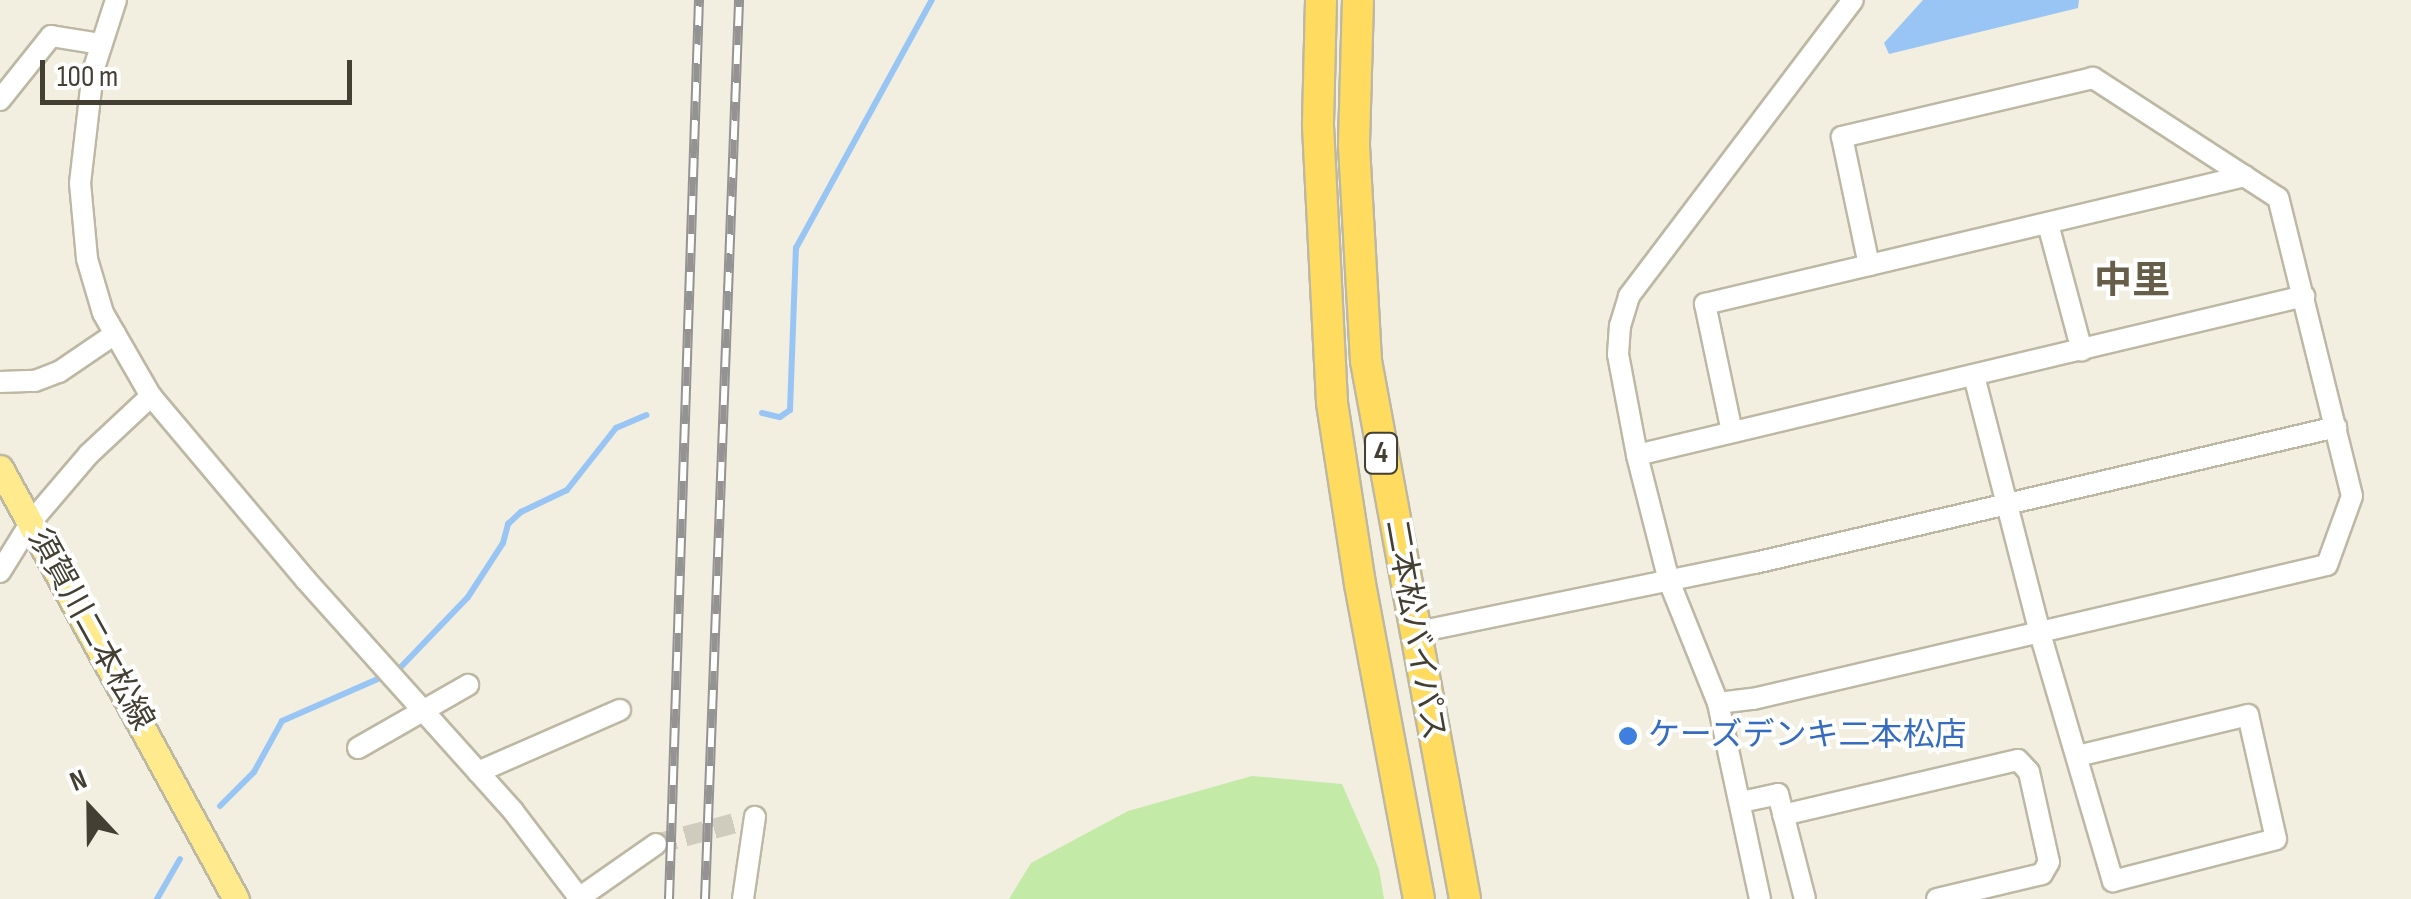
<!DOCTYPE html>
<meta charset="utf-8">
<style>
body{margin:0}
#map{position:relative;width:2411px;height:899px;overflow:hidden;background:#f2efe1;font-family:"Sofia Sans Condensed","Noto Sans JP",sans-serif}
div>[style]{position:absolute}
.green>*{inset:0;background:#c4eaa7}
.water>*{inset:0;background:#99c5f4}
.stream>*{height:6px;margin:-3px;padding:0 3px;transform-origin:3px;border-radius:3px;background:#99c5f4}
.minor-tunnel>*{height:20px;margin-top:-10px;transform-origin:0;background:repeating-linear-gradient(90deg,#cfccbe 0 20px,transparent 0 30px)}
.roads{filter:drop-shadow(2px 0 #bdb8a4) drop-shadow(-2px 0 #bdb8a4) drop-shadow(0 2px #bdb8a4) drop-shadow(0 -2px #bdb8a4)}
.minor>*{height:20px;margin:-10px;padding:0 10px;transform-origin:10px;border-radius:10px;background:#fff}
.major>*{height:25px;margin:-12.5px;padding:0 12.5px;transform-origin:12.5px;border-radius:12.5px;background:#ffeb8d}
.highway>*{height:30px;margin:-15px;padding:0 15px;transform-origin:15px;border-radius:15px;background:#ffdb5f}
.rail>*{height:10px;margin-top:-5px;transform-origin:0;background:repeating-linear-gradient(90deg,#fff 0 19px,#939393 0 38px);box-sizing:border-box;border-block:2px solid #939393}
.dots>*{width:28px;height:28px;translate:-50% -50%;box-sizing:border-box;border:5px solid #fff;border-radius:50%}
span{translate:-50% -50%;white-space:nowrap;text-align:center;line-height:1.15;-webkit-text-stroke:8px #fff;paint-order:stroke}
.shield-label span{padding:2px 8px;background:#fff;border:2px solid;border-radius:8px;-webkit-text-stroke-width:0}
.shield-label{font-size:30px;color:#433f32;font-weight:700}
.street-label{font-size:32px;color:#433f32}
.shop-label{font-size:32px;color:#366cbe}
.left{translate:0 -50%;text-align:left}
.quarter-label{font-size:38px;color:#675e49;font-weight:700}
.north{position:absolute;left:40px;top:759px;width:100px;height:100px;-webkit-text-stroke:8px #fff;paint-order:stroke;rotate:338deg;font-size:28px;font-weight:700;line-height:40px;text-align:center;color:#433f32}
.north::after{content:'';display:block;margin:auto;width:35px;height:45px;background:#433f32;clip-path:polygon(50% 0,100% 100%,50% 72%,0 100%)}
.scale{position:absolute;left:40px;top:60px;width:312px;height:45px;box-sizing:border-box;border:5px solid #433f32;border-top:0;padding-left:12px;font-size:30px;line-height:35px;white-space:nowrap;color:#433f32;-webkit-text-stroke:8px #fff;paint-order:stroke}
</style>
<div id="map">
<div class="green">
<i style="clip-path:polygon(1252px 776px,1342px 784px,1379px 869px,1384px 899px,1009px 899px,1031px 863px,1128px 811px)"></i>
</div>
<div class="water">
<i style="clip-path:polygon(1923px 0,2079px 0,2078px 8px,1889px 54px,1884px 43px)"></i>
</div>
<div class="stream">
<i style="left:762px;top:413px;width:18px;rotate:13deg"></i>
<i style="left:780px;top:417px;width:12px;rotate:-35deg"></i>
<i style="left:790px;top:410px;width:162px;rotate:-87.9deg"></i>
<i style="left:796px;top:248px;width:283px;rotate:-61.3deg"></i>
<i style="left:220px;top:806px;width:48px;rotate:-45deg"></i>
<i style="left:254px;top:772px;width:58px;rotate:-61.2deg"></i>
<i style="left:282px;top:721px;width:127px;rotate:-23.7deg"></i>
<i style="left:398px;top:670px;width:101px;rotate:-46.2deg"></i>
<i style="left:468px;top:597px;width:64px;rotate:-57.1deg"></i>
<i style="left:503px;top:543px;width:20px;rotate:-75deg"></i>
<i style="left:508px;top:524px;width:18px;rotate:-43deg"></i>
<i style="left:521px;top:512px;width:51px;rotate:-25.6deg"></i>
<i style="left:567px;top:490px;width:79px;rotate:-51.7deg"></i>
<i style="left:616px;top:428px;width:33px;rotate:-23deg"></i>
<i style="left:157px;top:899px;width:46px;rotate:-60.1deg"></i>
</div>
<div class="minor-tunnel">
<i style="left:656px;top:844px;width:90px;rotate:-14.8deg"></i>
</div>
<div class="roads">
<div class="minor">
<i style="left:116px;top:0;width:75px;rotate:107.9deg"></i>
<i style="left:93px;top:71px;width:113px;rotate:96.6deg"></i>
<i style="left:80px;top:183px;width:76px;rotate:84.7deg"></i>
<i style="left:87px;top:259px;width:56px;rotate:73.5deg"></i>
<i style="left:103px;top:313px;width:96px;rotate:60deg"></i>
<i style="left:151px;top:396px;width:239px;rotate:49.9deg"></i>
<i style="left:305px;top:579px;width:312px;rotate:48.1deg"></i>
<i style="left:513px;top:811px;width:111px;rotate:52.7deg"></i>
<i style="left:0;top:100px;width:82px;rotate:-51.4deg"></i>
<i style="left:51px;top:36px;width:51px;rotate:9.1deg"></i>
<i style="left:2048px;top:224px;width:131px;rotate:75deg"></i>
<i style="left:1974px;top:376px;width:262px;rotate:75.6deg"></i>
<i style="left:2039px;top:630px;width:262px;rotate:73.6deg"></i>
<i style="left:2113px;top:881px;width:168px;rotate:-14.4deg"></i>
<i style="left:2276px;top:839px;width:127px;rotate:-102.7deg"></i>
<i style="left:2248px;top:715px;width:176px;rotate:166.5deg"></i>
<i style="left:0;top:382px;width:35px;rotate:-2deg"></i>
<i style="left:35px;top:381px;width:26px;rotate:-21deg"></i>
<i style="left:59px;top:372px;width:68px;rotate:-34.2deg"></i>
<i style="left:1732px;top:432px;width:131px;rotate:-101.9deg"></i>
<i style="left:1705px;top:304px;width:555px;rotate:-13.34deg"></i>
<i style="left:1637px;top:455px;width:686px;rotate:-13.41deg"></i>
<i style="left:0;top:572px;width:59px;rotate:-58.2deg"></i>
<i style="left:31px;top:522px;width:89px;rotate:-49.5deg"></i>
<i style="left:89px;top:454px;width:85px;rotate:-43.1deg"></i>
<i style="left:1413px;top:633px;width:349px;rotate:-11.6deg"></i>
<i style="left:1755px;top:563px;width:597px;rotate:-13.17deg"></i>
<i style="left:1718px;top:703px;width:35px;rotate:-7deg"></i>
<i style="left:1753px;top:699px;width:589px;rotate:-13.14deg"></i>
<i style="left:2327px;top:565px;width:73px;rotate:-70.1deg"></i>
<i style="left:2352px;top:496px;width:307px;rotate:-103.9deg"></i>
<i style="left:2278px;top:198px;width:221px;rotate:-147deg"></i>
<i style="left:2093px;top:78px;width:258px;rotate:166.8deg"></i>
<i style="left:1842px;top:137px;width:131px;rotate:78.1deg"></i>
<i style="left:358px;top:748px;width:127px;rotate:-29.8deg"></i>
<i style="left:478px;top:772px;width:155px;rotate:-23.6deg"></i>
<i style="left:1741px;top:802px;width:38px;rotate:-12deg"></i>
<i style="left:1778px;top:794px;width:108px;rotate:75.6deg"></i>
<i style="left:1783px;top:815px;width:241px;rotate:-13.2deg"></i>
<i style="left:2018px;top:760px;width:16px;rotate:47deg"></i>
<i style="left:2029px;top:772px;width:92px;rotate:77.5deg"></i>
<i style="left:2049px;top:862px;width:14px;rotate:120deg"></i>
<i style="left:2042px;top:874px;width:108px;rotate:166.6deg"></i>
<i style="left:579px;top:898px;width:94px;rotate:-35deg"></i>
<i style="left:743px;top:899px;width:83px;rotate:-81.7deg"></i>
<i style="left:1760px;top:899px;width:200px;rotate:-102.1deg"></i>
<i style="left:1718px;top:703px;width:131px;rotate:-111.9deg"></i>
<i style="left:1669px;top:581px;width:130px;rotate:-104.3deg"></i>
<i style="left:1637px;top:455px;width:103px;rotate:-100.7deg"></i>
<i style="left:1618px;top:354px;width:28px;rotate:-86deg"></i>
<i style="left:1620px;top:326px;width:31px;rotate:-73deg"></i>
<i style="left:1629px;top:296px;width:371px;rotate:-52.9deg"></i>
</div>
<div class="major">
<i style="left:0;top:468px;width:491px;rotate:61.3deg"></i>
</div>
<div class="highway">
<i style="left:1321px;top:0;width:126px;rotate:91.4deg"></i>
<i style="left:1318px;top:126px;width:277px;rotate:87.1deg"></i>
<i style="left:1332px;top:403px;width:183px;rotate:81.2deg"></i>
<i style="left:1360px;top:584px;width:320px;rotate:79.4deg"></i>
<i style="left:1358px;top:0;width:146px;rotate:91.6deg"></i>
<i style="left:1354px;top:146px;width:215px;rotate:86.8deg"></i>
<i style="left:1366px;top:361px;width:547px;rotate:79.57deg"></i>
</div>
</div>
<div class="rail">
<i style="left:669px;top:899px;width:900px;rotate:-88.09deg"></i>
<i style="left:705px;top:899px;width:900px;rotate:-87.83deg"></i>
</div>
<div class="dots">
<i style="left:1628px;top:736px;background:#3f7fe0"></i>
</div>
<div class="shield-label">
<span style="left:1381px;top:453px">4</span>
</div>
<div class="street-label">
<span style="left:90px;top:630px;rotate:61deg">須賀川二本松線</span>
<span style="left:1414px;top:630px;rotate:80deg">二本松バイパス</span>
</div>
<div class="shop-label">
<span class="left" style="left:1648px;top:736px">ケーズデンキ二本松店</span>
</div>
<div class="quarter-label">
<span style="left:2132px;top:282px">中里</span>
</div>
<div class="north">N</div>
<div class="scale">100 m</div>
</div>
